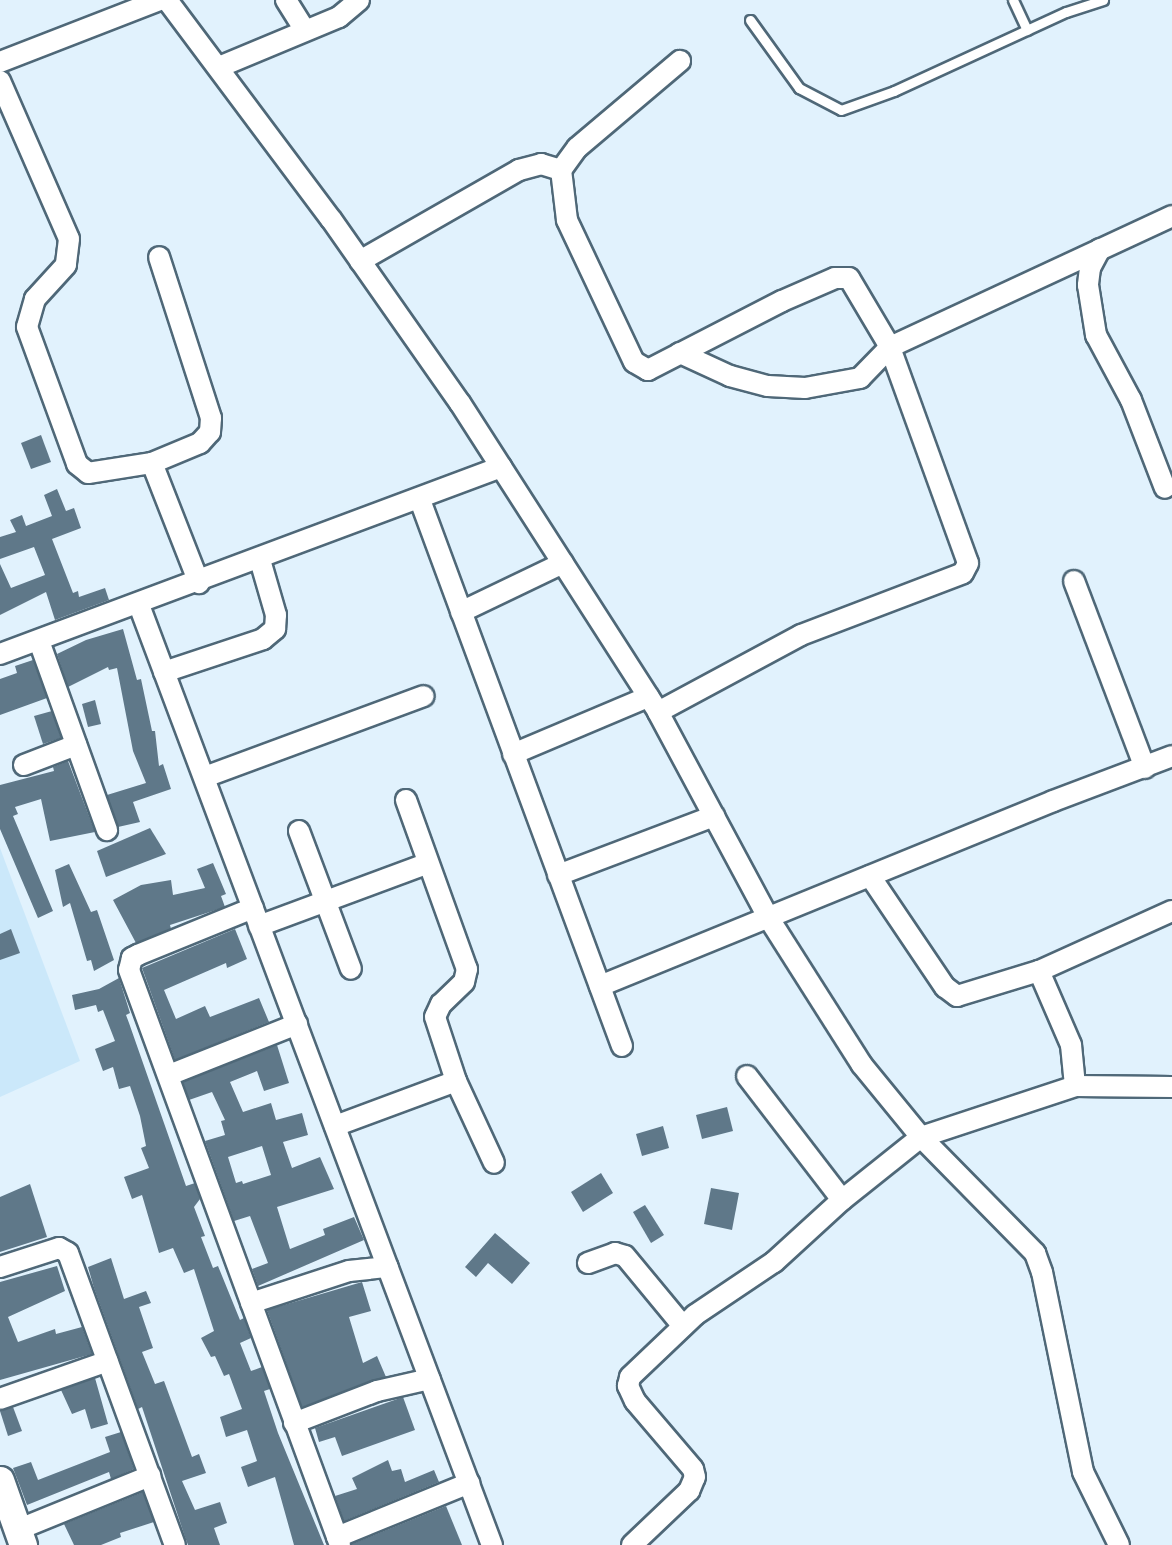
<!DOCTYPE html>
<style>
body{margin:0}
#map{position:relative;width:1172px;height:1545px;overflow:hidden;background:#e1f2fd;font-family:"Golos Text",sans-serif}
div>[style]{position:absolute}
.built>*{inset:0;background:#cbe8fa}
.building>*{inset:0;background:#5f7889}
.roads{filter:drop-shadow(2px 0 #4f6878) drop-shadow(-2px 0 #4f6878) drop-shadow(0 2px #4f6878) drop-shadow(0 -2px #4f6878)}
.service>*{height:9px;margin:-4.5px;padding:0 4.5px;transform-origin:4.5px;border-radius:4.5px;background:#fff}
.minor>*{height:20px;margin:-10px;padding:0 10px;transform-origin:10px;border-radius:10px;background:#fff}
.secondary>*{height:27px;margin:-13.5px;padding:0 13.5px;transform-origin:13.5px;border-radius:13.5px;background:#fff}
span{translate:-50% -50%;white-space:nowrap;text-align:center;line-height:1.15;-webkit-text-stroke:4.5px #fff;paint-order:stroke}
</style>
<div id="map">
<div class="built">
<i style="clip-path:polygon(0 848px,80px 1061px,0 1097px)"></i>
</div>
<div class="building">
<i style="clip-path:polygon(41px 435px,51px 462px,31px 469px,21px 443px)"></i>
<i style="clip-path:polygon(57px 489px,66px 511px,74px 508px,81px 528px,52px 539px,73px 593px,78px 591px,79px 597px,105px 588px,109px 600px,55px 620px,46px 592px,0 615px,0 564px,11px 588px,45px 575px,34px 547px,0 559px,0 537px,16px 532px,10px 520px,22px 515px,26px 526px,52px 516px,44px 495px)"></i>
<i style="clip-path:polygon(123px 629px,137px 680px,141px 679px,152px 731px,155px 731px,159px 766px,163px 764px,171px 789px,133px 802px,140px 822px,118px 827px,107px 795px,146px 783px,133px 751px,117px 668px,109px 670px,108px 667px,68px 687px,57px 654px,86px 640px)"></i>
<i style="clip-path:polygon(33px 660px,47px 698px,0 715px,0 679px,17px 673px,15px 666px)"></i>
<i style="clip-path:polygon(95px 700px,101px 724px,88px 727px,82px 704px)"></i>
<i style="clip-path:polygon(52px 711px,61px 738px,43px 744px,34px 716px)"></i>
<i style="clip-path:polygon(68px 761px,95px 832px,50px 841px,41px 799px,15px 807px,18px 814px,13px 816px,53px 911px,38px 918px,0 829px,0 785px,54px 771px,53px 767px)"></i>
<i style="clip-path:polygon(150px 828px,166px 854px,106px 877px,97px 851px)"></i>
<i style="clip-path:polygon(213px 863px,226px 894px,221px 896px,225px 907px,170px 925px,171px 929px,136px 943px,113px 900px,141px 885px,171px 880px,173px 895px,205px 888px,197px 869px)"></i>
<i style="clip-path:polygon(69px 864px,91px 912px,97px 910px,114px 960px,94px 971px,91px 960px,87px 961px,70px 903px,63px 907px,55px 870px)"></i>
<i style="clip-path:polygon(11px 929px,20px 953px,0 960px,0 934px)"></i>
<i style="clip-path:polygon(235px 929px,247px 959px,227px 968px,226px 963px,164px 990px,176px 1019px,205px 1006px,210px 1017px,259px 998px,269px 1022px,175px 1060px,142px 968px)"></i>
<i style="clip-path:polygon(119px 978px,130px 1013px,126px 1015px,129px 1023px,186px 1186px,195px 1183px,200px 1199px,194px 1207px,205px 1236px,201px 1237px,213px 1268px,218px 1266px,240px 1320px,244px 1318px,251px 1338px,240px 1343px,251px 1371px,262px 1367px,270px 1389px,264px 1391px,278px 1433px,324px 1545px,294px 1545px,275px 1477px,248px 1487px,241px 1467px,257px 1461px,247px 1430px,226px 1437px,220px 1417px,242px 1409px,229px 1374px,224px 1376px,215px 1356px,211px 1357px,201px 1338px,214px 1331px,194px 1269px,184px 1273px,173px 1248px,159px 1253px,142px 1195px,132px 1199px,124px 1177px,149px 1168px,141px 1148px,146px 1146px,140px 1116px,130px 1086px,119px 1089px,113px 1067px,103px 1071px,95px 1049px,115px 1041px,103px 1010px,98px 1012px,96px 1005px,75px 1010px,72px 995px,99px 989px)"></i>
<i style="clip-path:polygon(evenodd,277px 1045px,289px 1083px,264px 1091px,257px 1071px,230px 1082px,243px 1112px,271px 1103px,276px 1120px,302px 1113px,308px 1135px,283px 1142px,292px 1168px,320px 1157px,334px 1189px,277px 1207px,290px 1249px,325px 1235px,323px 1229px,354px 1217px,364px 1240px,258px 1286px,252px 1269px,268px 1263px,250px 1216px,234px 1221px,205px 1141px,225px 1135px,221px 1121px,225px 1120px,212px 1092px,189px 1100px,183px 1082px,277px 1045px,262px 1146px,271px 1175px,243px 1184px,242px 1181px,236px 1183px,228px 1157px,262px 1146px)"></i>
<i style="clip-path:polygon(727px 1107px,733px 1131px,702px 1139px,696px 1115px)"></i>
<i style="clip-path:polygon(663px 1126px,669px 1148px,642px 1156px,636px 1134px)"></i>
<i style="clip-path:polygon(601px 1173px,613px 1193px,583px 1212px,571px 1192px)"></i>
<i style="clip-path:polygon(30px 1184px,47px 1237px,0 1252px,0 1197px)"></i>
<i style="clip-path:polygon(711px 1188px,739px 1193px,732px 1230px,704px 1224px)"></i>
<i style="clip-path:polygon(645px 1205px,664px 1235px,651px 1243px,633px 1212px)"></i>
<i style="clip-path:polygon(495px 1233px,530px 1263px,512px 1284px,488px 1263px,476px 1277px,465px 1267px)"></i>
<i style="clip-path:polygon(111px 1258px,124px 1299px,146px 1291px,151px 1303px,139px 1307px,153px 1348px,142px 1352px,155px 1384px,164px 1381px,192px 1457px,199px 1454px,206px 1473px,182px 1481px,195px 1510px,220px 1502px,227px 1523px,214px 1528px,220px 1545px,188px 1545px,185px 1537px,142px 1407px,138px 1409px,94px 1288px,88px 1267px)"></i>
<i style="clip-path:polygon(57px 1266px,65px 1291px,8px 1317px,18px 1342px,55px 1329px,56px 1334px,82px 1327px,92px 1354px,0 1380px,0 1282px)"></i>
<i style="clip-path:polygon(362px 1282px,371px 1311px,349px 1317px,363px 1363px,377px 1356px,386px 1377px,302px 1407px,267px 1310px)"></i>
<i style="clip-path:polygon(95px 1378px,108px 1424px,91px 1429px,85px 1409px,72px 1414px,61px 1390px)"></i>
<i style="clip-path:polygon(403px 1397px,415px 1430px,342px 1456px,335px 1437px,319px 1442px,315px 1428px)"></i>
<i style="clip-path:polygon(13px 1407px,22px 1431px,8px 1436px,0 1411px)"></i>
<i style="clip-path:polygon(121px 1432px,134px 1469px,111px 1479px,109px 1472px,27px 1505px,13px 1468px,31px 1462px,38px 1480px,110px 1452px,105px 1437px)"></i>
<i style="clip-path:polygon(388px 1460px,392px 1471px,401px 1469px,405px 1482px,434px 1470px,439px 1482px,344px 1521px,335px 1496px,357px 1489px,352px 1478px)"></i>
<i style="clip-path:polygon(143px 1492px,154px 1522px,120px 1533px,121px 1537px,101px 1545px,74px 1545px,64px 1524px)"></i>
<i style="clip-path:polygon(446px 1506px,462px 1545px,352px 1545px,352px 1544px)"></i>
</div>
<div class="roads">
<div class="service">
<i style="left:1013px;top:0;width:33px;rotate:65deg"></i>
<i style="left:750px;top:20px;width:84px;rotate:54.2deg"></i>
<i style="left:799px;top:88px;width:47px;rotate:27.6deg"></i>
<i style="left:841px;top:110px;width:56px;rotate:-19.7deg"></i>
<i style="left:894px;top:91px;width:189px;rotate:-24.7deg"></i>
<i style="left:1066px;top:12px;width:39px;rotate:-18deg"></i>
</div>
<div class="minor">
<i style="left:167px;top:0;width:274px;rotate:53.2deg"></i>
<i style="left:331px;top:219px;width:225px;rotate:55deg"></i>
<i style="left:460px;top:403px;width:367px;rotate:57.3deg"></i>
<i style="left:658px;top:712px;width:233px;rotate:61.8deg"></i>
<i style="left:768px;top:917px;width:175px;rotate:57.6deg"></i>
<i style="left:862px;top:1065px;width:93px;rotate:50.7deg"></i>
<i style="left:921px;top:1137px;width:163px;rotate:45.5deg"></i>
<i style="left:1035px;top:1253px;width:20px;rotate:70deg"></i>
<i style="left:1042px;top:1272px;width:204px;rotate:78.4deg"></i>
<i style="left:1083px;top:1472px;width:81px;rotate:63.7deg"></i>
<i style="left:286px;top:0;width:36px;rotate:58deg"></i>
<i style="left:0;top:62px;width:172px;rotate:-21.2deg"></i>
<i style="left:219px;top:67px;width:130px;rotate:-22.6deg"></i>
<i style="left:339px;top:17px;width:26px;rotate:-40deg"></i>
<i style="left:0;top:81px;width:172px;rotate:66.4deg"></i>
<i style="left:69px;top:239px;width:26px;rotate:97deg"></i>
<i style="left:66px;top:265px;width:46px;rotate:132.4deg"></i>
<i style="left:35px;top:299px;width:29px;rotate:106deg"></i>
<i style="left:27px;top:327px;width:146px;rotate:69.9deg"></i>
<i style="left:77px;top:464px;width:14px;rotate:39deg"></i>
<i style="left:88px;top:473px;width:65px;rotate:-8.9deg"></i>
<i style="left:152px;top:463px;width:52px;rotate:-22.6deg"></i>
<i style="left:200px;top:443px;width:15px;rotate:-48deg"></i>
<i style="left:210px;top:432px;width:14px;rotate:-86deg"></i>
<i style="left:211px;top:418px;width:169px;rotate:-107.9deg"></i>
<i style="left:1100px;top:249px;width:21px;rotate:118deg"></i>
<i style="left:1090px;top:268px;width:17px;rotate:97deg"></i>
<i style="left:1088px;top:285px;width:51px;rotate:80.9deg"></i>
<i style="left:1096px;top:335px;width:74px;rotate:61.7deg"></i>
<i style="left:1131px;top:400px;width:94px;rotate:68.9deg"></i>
<i style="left:360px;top:261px;width:183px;rotate:-29.8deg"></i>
<i style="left:519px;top:170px;width:23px;rotate:-15deg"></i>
<i style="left:541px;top:164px;width:21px;rotate:17deg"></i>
<i style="left:680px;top:353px;width:55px;rotate:24.7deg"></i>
<i style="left:730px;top:376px;width:39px;rotate:15deg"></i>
<i style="left:768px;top:386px;width:37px;rotate:3deg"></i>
<i style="left:805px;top:388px;width:56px;rotate:-10.3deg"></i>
<i style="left:860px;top:378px;width:43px;rotate:-45.9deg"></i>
<i style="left:890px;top:347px;width:311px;rotate:-24.9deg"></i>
<i style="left:152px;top:463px;width:129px;rotate:68.6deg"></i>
<i style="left:420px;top:500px;width:582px;rotate:69.7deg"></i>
<i style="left:1074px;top:581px;width:200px;rotate:69.2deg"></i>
<i style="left:139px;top:605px;width:1004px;rotate:69.42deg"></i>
<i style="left:461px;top:612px;width:113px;rotate:-25.7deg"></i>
<i style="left:39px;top:641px;width:201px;rotate:70.2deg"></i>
<i style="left:0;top:654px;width:535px;rotate:-20.47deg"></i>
<i style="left:164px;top:672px;width:104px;rotate:-18.4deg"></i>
<i style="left:263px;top:639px;width:16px;rotate:-40deg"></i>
<i style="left:275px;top:629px;width:14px;rotate:-86deg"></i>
<i style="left:276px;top:615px;width:57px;rotate:-106.2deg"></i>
<i style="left:658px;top:712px;width:162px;rotate:-28.3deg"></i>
<i style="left:801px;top:635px;width:173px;rotate:-20.9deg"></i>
<i style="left:963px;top:573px;width:11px;rotate:-63deg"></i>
<i style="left:968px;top:563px;width:230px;rotate:-109.9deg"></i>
<i style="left:890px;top:347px;width:80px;rotate:-120.7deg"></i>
<i style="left:849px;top:278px;width:14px;rotate:180deg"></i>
<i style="left:835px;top:278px;width:58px;rotate:156.5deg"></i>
<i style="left:782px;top:301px;width:151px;rotate:152.8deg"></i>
<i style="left:648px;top:370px;width:16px;rotate:-150deg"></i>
<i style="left:634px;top:362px;width:157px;rotate:-115.3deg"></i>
<i style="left:567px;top:220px;width:50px;rotate:-96.8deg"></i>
<i style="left:561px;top:170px;width:27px;rotate:-54deg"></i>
<i style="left:577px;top:148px;width:135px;rotate:-40.2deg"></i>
<i style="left:513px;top:754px;width:147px;rotate:-22.9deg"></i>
<i style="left:24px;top:765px;width:56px;rotate:-21deg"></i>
<i style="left:205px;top:777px;width:233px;rotate:-20.3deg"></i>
<i style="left:406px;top:800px;width:180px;rotate:70.2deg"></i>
<i style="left:467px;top:969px;width:13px;rotate:103deg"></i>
<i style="left:464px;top:982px;width:32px;rotate:136deg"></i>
<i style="left:441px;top:1004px;width:14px;rotate:115deg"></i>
<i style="left:435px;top:1017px;width:67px;rotate:71.8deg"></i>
<i style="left:299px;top:831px;width:147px;rotate:69.4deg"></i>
<i style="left:558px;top:875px;width:167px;rotate:-20.7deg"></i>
<i style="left:870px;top:876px;width:134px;rotate:56deg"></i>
<i style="left:945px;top:987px;width:15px;rotate:37deg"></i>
<i style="left:957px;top:996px;width:86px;rotate:-17deg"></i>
<i style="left:1039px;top:971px;width:146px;rotate:-24.3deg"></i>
<i style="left:253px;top:908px;width:124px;rotate:157.8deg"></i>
<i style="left:138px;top:955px;width:7px;rotate:153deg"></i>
<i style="left:132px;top:958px;width:12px;rotate:104deg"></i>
<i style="left:129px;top:970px;width:612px;rotate:69.85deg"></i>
<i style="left:259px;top:926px;width:180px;rotate:-20.4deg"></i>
<i style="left:1039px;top:971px;width:81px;rotate:66.6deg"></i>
<i style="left:1071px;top:1045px;width:41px;rotate:84.4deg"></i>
<i style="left:600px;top:986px;width:489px;rotate:-22.2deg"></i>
<i style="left:1053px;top:801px;width:127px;rotate:-20.7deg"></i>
<i style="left:169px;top:1075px;width:138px;rotate:-21.7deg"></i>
<i style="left:747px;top:1076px;width:156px;rotate:52.5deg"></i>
<i style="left:335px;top:1126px;width:129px;rotate:-20.4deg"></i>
<i style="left:456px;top:1081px;width:90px;rotate:65.1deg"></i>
<i style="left:588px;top:1263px;width:29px;rotate:-20deg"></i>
<i style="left:615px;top:1253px;width:10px;rotate:17deg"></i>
<i style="left:625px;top:1256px;width:91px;rotate:50.4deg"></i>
<i style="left:0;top:1267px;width:62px;rotate:-17.9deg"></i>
<i style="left:59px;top:1248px;width:10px;rotate:29deg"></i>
<i style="left:68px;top:1253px;width:311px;rotate:69.9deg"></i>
<i style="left:251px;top:1303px;width:103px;rotate:-18.1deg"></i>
<i style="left:349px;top:1271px;width:39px;rotate:-6deg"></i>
<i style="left:0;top:1399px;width:114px;rotate:-19.4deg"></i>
<i style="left:294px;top:1423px;width:89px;rotate:-21.1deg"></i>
<i style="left:377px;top:1391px;width:54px;rotate:-12.8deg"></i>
<i style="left:17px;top:1530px;width:144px;rotate:-22.1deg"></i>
<i style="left:337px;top:1537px;width:143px;rotate:-22.2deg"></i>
<i style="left:632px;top:1545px;width:79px;rotate:-43.5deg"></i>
<i style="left:689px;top:1491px;width:15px;rotate:-67deg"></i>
<i style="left:695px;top:1477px;width:8px;rotate:-104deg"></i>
<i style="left:693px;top:1469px;width:89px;rotate:-130.5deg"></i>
<i style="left:635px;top:1401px;width:17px;rotate:-115deg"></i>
<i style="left:628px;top:1386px;width:9px;rotate:-77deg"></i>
<i style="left:630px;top:1377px;width:90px;rotate:-43.6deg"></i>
<i style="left:695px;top:1315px;width:95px;rotate:-33.9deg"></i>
<i style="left:774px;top:1262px;width:92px;rotate:-42.4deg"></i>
<i style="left:842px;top:1200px;width:101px;rotate:-38.6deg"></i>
<i style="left:921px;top:1137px;width:162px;rotate:-18.3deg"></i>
<i style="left:1075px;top:1086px;width:97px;rotate:0.6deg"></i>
</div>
<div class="secondary">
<i style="left:0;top:1480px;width:69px;rotate:70.5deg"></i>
</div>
</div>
</div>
